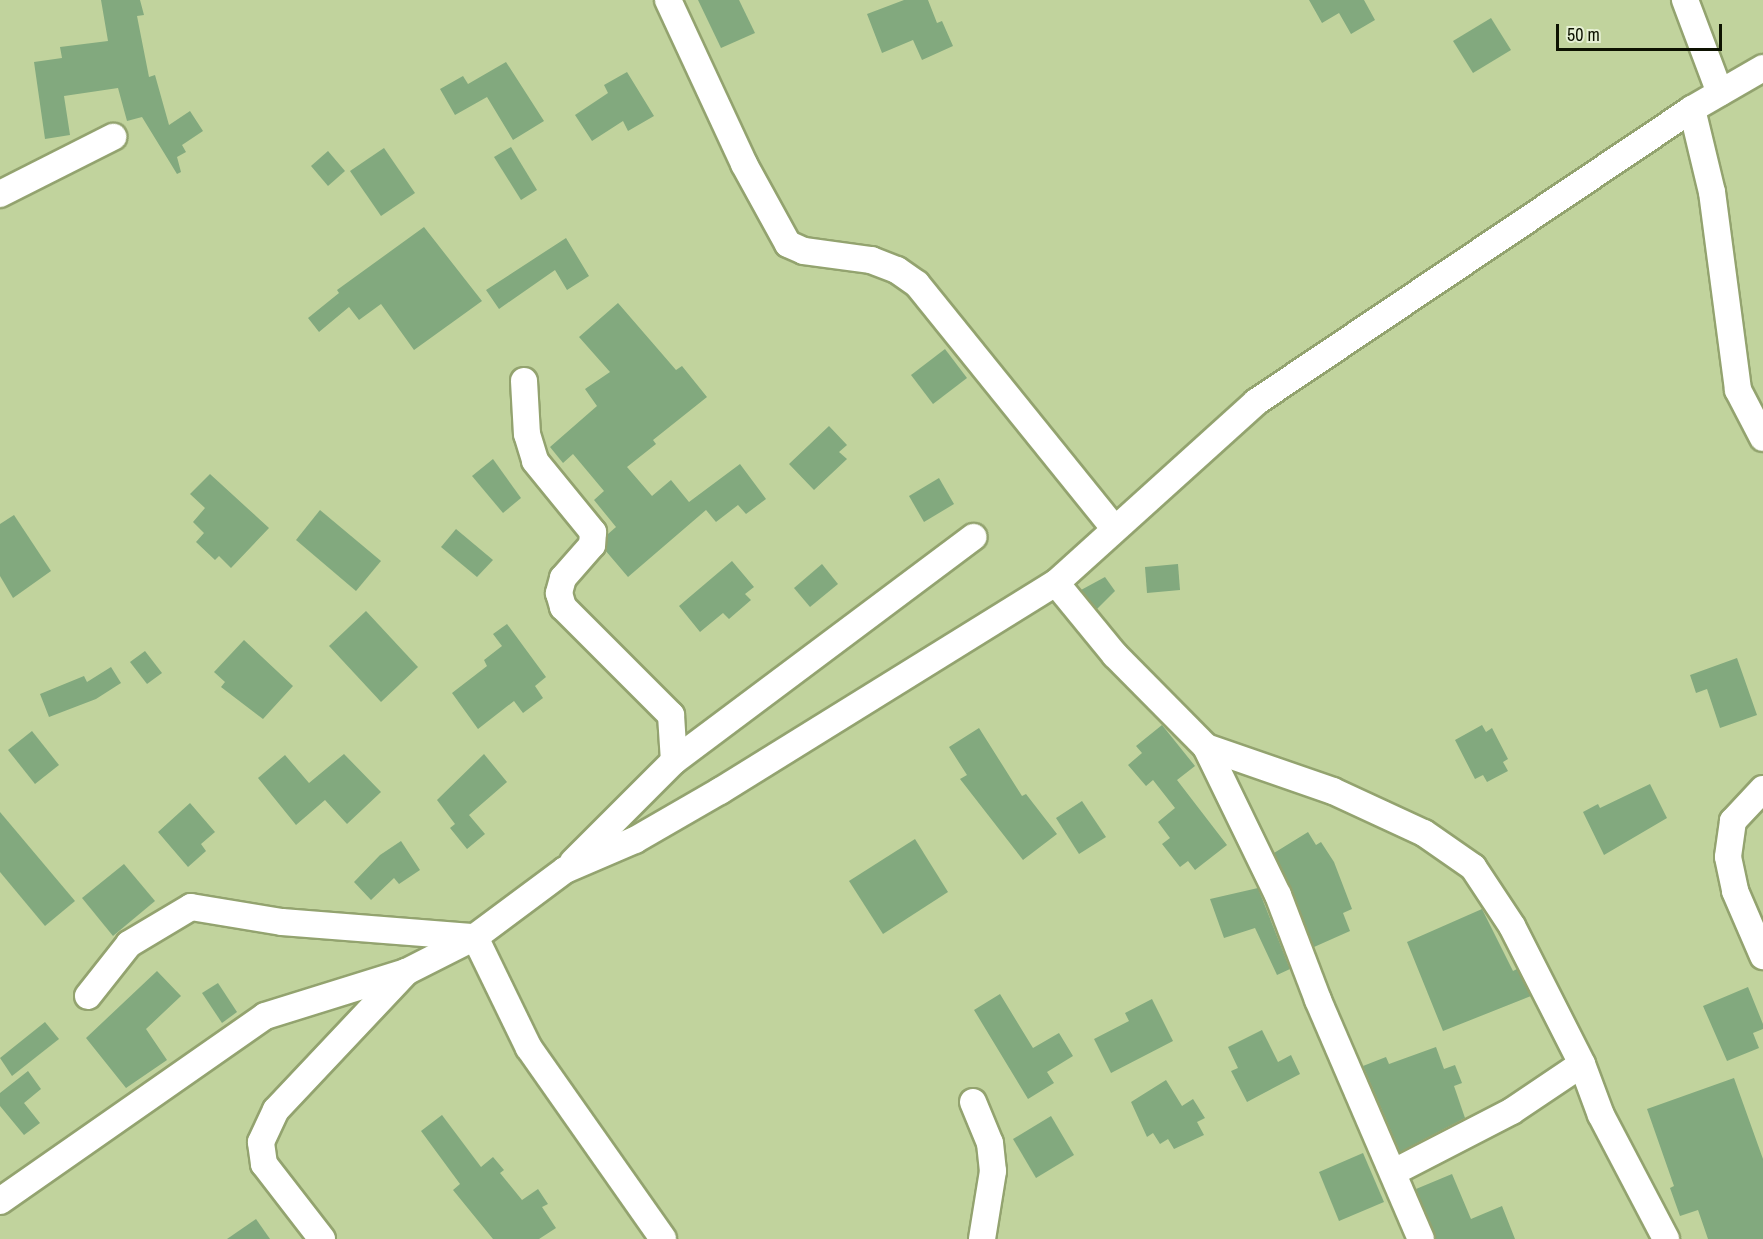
<!DOCTYPE html>
<style>
body{margin:0}
#map{position:relative;width:1763px;height:1239px;overflow:hidden;background:#c1d39d;font-family:"Archivo Narrow",sans-serif}
div>[style]{position:absolute}
.building>*{inset:0;background:#82a97e}
.roads{filter:drop-shadow(2px 0 #93a36f) drop-shadow(-2px 0 #93a36f) drop-shadow(0 2px #93a36f) drop-shadow(0 -2px #93a36f)}
.minor>*{height:26px;margin:-13px;padding:0 13px;transform-origin:13px;border-radius:13px;background:#fff}
span{translate:-50% -50%;white-space:nowrap;text-align:center;line-height:1.15;-webkit-text-stroke:5px #e6f0d4;paint-order:stroke}
.scale{position:absolute;left:1556px;top:24px;width:166px;height:27px;box-sizing:border-box;border:3px solid #0d1201;border-top:0;padding-left:8px;font-size:18px;line-height:21px;white-space:nowrap;color:#0d1201;-webkit-text-stroke:4px #e6f0d4;paint-order:stroke}
</style>
<div id="map">
<div class="building">
<i style="clip-path:polygon(101px 0,140px 0,144px 15px,137px 16px,149px 77px,155px 75px,169px 125px,190px 111px,203px 131px,182px 145px,186px 152px,177px 157px,181px 172px,177px 174px,142px 117px,127px 121px,118px 88px,64px 96px,70px 135px,45px 139px,34px 62px,62px 58px,60px 47px,108px 41px)"></i>
<i style="clip-path:polygon(698px 0,739px 0,755px 33px,721px 48px)"></i>
<i style="clip-path:polygon(904px 0,928px 0,937px 23px,942px 21px,953px 46px,922px 60px,913px 40px,882px 53px,867px 14px)"></i>
<i style="clip-path:polygon(1309px 0,1364px 0,1375px 20px,1351px 34px,1339px 13px,1322px 23px)"></i>
<i style="clip-path:polygon(1491px 18px,1511px 50px,1473px 73px,1453px 41px)"></i>
<i style="clip-path:polygon(506px 62px,544px 121px,513px 140px,487px 97px,455px 115px,440px 89px,463px 76px,468px 84px)"></i>
<i style="clip-path:polygon(627px 72px,654px 116px,628px 131px,623px 121px,592px 141px,575px 115px,608px 93px,604px 85px)"></i>
<i style="clip-path:polygon(511px 147px,537px 190px,521px 200px,494px 157px)"></i>
<i style="clip-path:polygon(384px 148px,415px 193px,381px 216px,350px 171px)"></i>
<i style="clip-path:polygon(328px 151px,345px 171px,328px 186px,311px 166px)"></i>
<i style="clip-path:polygon(424px 227px,482px 301px,414px 350px,381px 304px,359px 320px,349px 307px,319px 332px,308px 318px,339px 293px,337px 290px)"></i>
<i style="clip-path:polygon(566px 238px,589px 276px,567px 290px,555px 270px,499px 309px,486px 290px)"></i>
<i style="clip-path:polygon(618px 303px,676px 370px,682px 366px,707px 397px,653px 440px,656px 444px,627px 467px,652px 496px,671px 480px,689px 502px,740px 464px,766px 499px,746px 514px,738px 505px,716px 522px,706px 510px,628px 577px,605px 550px,608px 534px,616px 527px,594px 500px,604px 491px,573px 454px,563px 463px,550px 447px,597px 406px,585px 389px,610px 372px,579px 337px)"></i>
<i style="clip-path:polygon(945px 349px,967px 378px,933px 404px,911px 375px)"></i>
<i style="clip-path:polygon(829px 426px,847px 445px,839px 452px,847px 459px,814px 490px,789px 464px)"></i>
<i style="clip-path:polygon(493px 459px,521px 498px,503px 513px,472px 476px)"></i>
<i style="clip-path:polygon(210px 474px,269px 528px,231px 568px,219px 556px,215px 560px,196px 542px,204px 533px,193px 522px,205px 508px,190px 494px)"></i>
<i style="clip-path:polygon(939px 478px,954px 504px,924px 522px,909px 496px)"></i>
<i style="clip-path:polygon(320px 510px,381px 561px,356px 591px,296px 540px)"></i>
<i style="clip-path:polygon(14px 515px,51px 571px,13px 598px,0 576px,0 524px)"></i>
<i style="clip-path:polygon(456px 529px,493px 560px,477px 577px,441px 547px)"></i>
<i style="clip-path:polygon(732px 561px,754px 587px,745px 594px,751px 600px,729px 619px,723px 613px,700px 632px,679px 606px)"></i>
<i style="clip-path:polygon(822px 564px,838px 584px,810px 607px,794px 588px)"></i>
<i style="clip-path:polygon(1178px 564px,1180px 590px,1147px 593px,1145px 567px)"></i>
<i style="clip-path:polygon(1105px 577px,1115px 591px,1097px 609px,1081px 590px)"></i>
<i style="clip-path:polygon(366px 611px,418px 667px,381px 702px,329px 646px)"></i>
<i style="clip-path:polygon(507px 624px,546px 677px,535px 686px,543px 698px,523px 713px,514px 701px,478px 729px,452px 693px,487px 666px,484px 660px,502px 646px,493px 634px)"></i>
<i style="clip-path:polygon(244px 640px,293px 686px,263px 719px,221px 687px,225px 682px,214px 672px)"></i>
<i style="clip-path:polygon(145px 651px,162px 673px,147px 684px,130px 662px)"></i>
<i style="clip-path:polygon(1737px 658px,1757px 715px,1720px 728px,1707px 689px,1696px 693px,1690px 675px)"></i>
<i style="clip-path:polygon(111px 667px,121px 683px,96px 699px,49px 717px,40px 694px,84px 676px,87px 682px)"></i>
<i style="clip-path:polygon(1162px 725px,1195px 766px,1177px 780px,1227px 845px,1195px 870px,1188px 861px,1180px 867px,1162px 844px,1170px 838px,1158px 822px,1175px 808px,1153px 780px,1146px 786px,1128px 765px,1142px 753px,1136px 746px)"></i>
<i style="clip-path:polygon(1482px 725px,1486px 732px,1492px 728px,1508px 759px,1503px 762px,1508px 771px,1487px 782px,1483px 775px,1475px 779px,1455px 740px)"></i>
<i style="clip-path:polygon(979px 728px,1022px 796px,1026px 794px,1057px 834px,1023px 860px,960px 779px,967px 775px,949px 747px)"></i>
<i style="clip-path:polygon(32px 731px,59px 765px,35px 784px,8px 750px)"></i>
<i style="clip-path:polygon(344px 754px,381px 792px,347px 824px,325px 800px,296px 825px,258px 778px,285px 755px,309px 783px)"></i>
<i style="clip-path:polygon(484px 754px,507px 782px,469px 815px,485px 834px,467px 849px,450px 828px,455px 824px,437px 800px)"></i>
<i style="clip-path:polygon(1650px 784px,1667px 818px,1604px 855px,1583px 812px,1598px 804px,1600px 808px)"></i>
<i style="clip-path:polygon(1082px 801px,1106px 837px,1079px 854px,1056px 818px)"></i>
<i style="clip-path:polygon(190px 803px,215px 832px,201px 844px,206px 851px,188px 867px,158px 832px)"></i>
<i style="clip-path:polygon(0 812px,75px 901px,45px 926px,0 872px)"></i>
<i style="clip-path:polygon(1308px 832px,1316px 845px,1321px 842px,1334px 862px,1352px 909px,1343px 913px,1350px 931px,1314px 947px,1274px 853px)"></i>
<i style="clip-path:polygon(915px 839px,948px 892px,883px 934px,849px 881px)"></i>
<i style="clip-path:polygon(401px 841px,420px 870px,399px 884px,394px 878px,371px 900px,354px 882px,380px 855px)"></i>
<i style="clip-path:polygon(124px 864px,155px 901px,113px 936px,82px 898px)"></i>
<i style="clip-path:polygon(1258px 888px,1290px 969px,1277px 975px,1255px 928px,1224px 938px,1210px 899px)"></i>
<i style="clip-path:polygon(1482px 909px,1513px 971px,1517px 969px,1531px 996px,1443px 1031px,1407px 942px)"></i>
<i style="clip-path:polygon(157px 971px,181px 996px,146px 1029px,167px 1060px,126px 1088px,86px 1038px)"></i>
<i style="clip-path:polygon(218px 983px,237px 1012px,222px 1023px,202px 993px)"></i>
<i style="clip-path:polygon(1748px 987px,1763px 1024px,1763px 1029px,1753px 1033px,1759px 1048px,1727px 1061px,1703px 1006px)"></i>
<i style="clip-path:polygon(1000px 994px,1033px 1048px,1059px 1033px,1073px 1056px,1047px 1072px,1054px 1083px,1028px 1099px,974px 1010px)"></i>
<i style="clip-path:polygon(1152px 999px,1173px 1041px,1111px 1073px,1094px 1039px,1129px 1021px,1125px 1013px)"></i>
<i style="clip-path:polygon(45px 1022px,59px 1039px,12px 1076px,0 1058px)"></i>
<i style="clip-path:polygon(1262px 1030px,1278px 1062px,1291px 1055px,1300px 1074px,1247px 1102px,1231px 1071px,1238px 1068px,1228px 1047px)"></i>
<i style="clip-path:polygon(1436px 1047px,1444px 1069px,1455px 1065px,1462px 1083px,1454px 1086px,1465px 1118px,1400px 1152px,1363px 1066px,1386px 1057px,1389px 1064px)"></i>
<i style="clip-path:polygon(28px 1071px,41px 1089px,24px 1103px,40px 1123px,24px 1135px,0 1106px,0 1093px)"></i>
<i style="clip-path:polygon(1734px 1078px,1763px 1159px,1763px 1239px,1708px 1239px,1698px 1210px,1680px 1216px,1670px 1188px,1674px 1186px,1647px 1109px)"></i>
<i style="clip-path:polygon(1166px 1080px,1182px 1106px,1193px 1099px,1205px 1118px,1197px 1122px,1204px 1135px,1174px 1149px,1168px 1139px,1160px 1144px,1153px 1133px,1147px 1137px,1131px 1102px)"></i>
<i style="clip-path:polygon(442px 1115px,481px 1167px,493px 1157px,504px 1170px,500px 1173px,522px 1200px,538px 1189px,548px 1204px,542px 1207px,556px 1228px,539px 1239px,493px 1239px,453px 1190px,460px 1184px,421px 1131px)"></i>
<i style="clip-path:polygon(1051px 1116px,1074px 1155px,1036px 1178px,1013px 1139px)"></i>
<i style="clip-path:polygon(1363px 1153px,1384px 1202px,1339px 1221px,1319px 1172px)"></i>
<i style="clip-path:polygon(1452px 1174px,1471px 1219px,1502px 1206px,1515px 1239px,1436px 1239px,1416px 1189px)"></i>
<i style="clip-path:polygon(256px 1219px,270px 1239px,227px 1239px)"></i>
</div>
<div class="roads">
<div class="minor">
<i style="left:668px;top:0;width:181px;rotate:65.1deg"></i>
<i style="left:744px;top:164px;width:91px;rotate:61.2deg"></i>
<i style="left:788px;top:244px;width:17px;rotate:24deg"></i>
<i style="left:804px;top:251px;width:68px;rotate:7.7deg"></i>
<i style="left:871px;top:260px;width:28px;rotate:21deg"></i>
<i style="left:897px;top:270px;width:24px;rotate:35deg"></i>
<i style="left:917px;top:284px;width:312px;rotate:51.1deg"></i>
<i style="left:1685px;top:0;width:99px;rotate:69.4deg"></i>
<i style="left:1692px;top:109px;width:85px;rotate:76.5deg"></i>
<i style="left:1712px;top:192px;width:200px;rotate:82.5deg"></i>
<i style="left:1738px;top:390px;width:54px;rotate:62.5deg"></i>
<i style="left:0;top:194px;width:127px;rotate:-26.8deg"></i>
<i style="left:524px;top:381px;width:53px;rotate:86.8deg"></i>
<i style="left:527px;top:434px;width:28px;rotate:73deg"></i>
<i style="left:535px;top:461px;width:92px;rotate:50.8deg"></i>
<i style="left:593px;top:532px;width:13px;rotate:94deg"></i>
<i style="left:592px;top:545px;width:44px;rotate:131.3deg"></i>
<i style="left:563px;top:578px;width:16px;rotate:105deg"></i>
<i style="left:559px;top:593px;width:15px;rotate:74deg"></i>
<i style="left:563px;top:607px;width:153px;rotate:45deg"></i>
<i style="left:671px;top:715px;width:46px;rotate:86.3deg"></i>
<i style="left:1056px;top:583px;width:93px;rotate:50.7deg"></i>
<i style="left:1115px;top:655px;width:129px;rotate:45.3deg"></i>
<i style="left:1206px;top:747px;width:165px;rotate:64.1deg"></i>
<i style="left:1278px;top:895px;width:112px;rotate:69.1deg"></i>
<i style="left:1318px;top:1000px;width:260px;rotate:66.7deg"></i>
<i style="left:1206px;top:747px;width:134px;rotate:19.1deg"></i>
<i style="left:1333px;top:791px;width:100px;rotate:24.8deg"></i>
<i style="left:1424px;top:833px;width:60px;rotate:34.8deg"></i>
<i style="left:1473px;top:867px;width:71px;rotate:56.5deg"></i>
<i style="left:1512px;top:926px;width:155px;rotate:63.1deg"></i>
<i style="left:1582px;top:1064px;width:54px;rotate:69.6deg"></i>
<i style="left:1601px;top:1115px;width:140px;rotate:62.3deg"></i>
<i style="left:1763px;top:789px;width:44px;rotate:133.2deg"></i>
<i style="left:1733px;top:821px;width:36px;rotate:98deg"></i>
<i style="left:1728px;top:857px;width:35px;rotate:78deg"></i>
<i style="left:1735px;top:891px;width:71px;rotate:66.7deg"></i>
<i style="left:573px;top:862px;width:143px;rotate:-45deg"></i>
<i style="left:674px;top:761px;width:374px;rotate:-36.8deg"></i>
<i style="left:475px;top:937px;width:123px;rotate:64.1deg"></i>
<i style="left:529px;top:1048px;width:233px;rotate:54.9deg"></i>
<i style="left:88px;top:996px;width:66px;rotate:-51.7deg"></i>
<i style="left:129px;top:944px;width:72px;rotate:-30.8deg"></i>
<i style="left:191px;top:907px;width:92px;rotate:9.4deg"></i>
<i style="left:282px;top:922px;width:193px;rotate:4.5deg"></i>
<i style="left:973px;top:1102px;width:44px;rotate:67.5deg"></i>
<i style="left:990px;top:1143px;width:28px;rotate:84deg"></i>
<i style="left:993px;top:1171px;width:69px;rotate:99.2deg"></i>
<i style="left:1394px;top:1172px;width:133px;rotate:-27.3deg"></i>
<i style="left:1512px;top:1111px;width:84px;rotate:-33.9deg"></i>
<i style="left:0;top:1201px;width:323px;rotate:-34.9deg"></i>
<i style="left:265px;top:1016px;width:148px;rotate:-17.3deg"></i>
<i style="left:406px;top:972px;width:77px;rotate:-26.9deg"></i>
<i style="left:475px;top:937px;width:112px;rotate:-36.7deg"></i>
<i style="left:565px;top:870px;width:76px;rotate:-23.2deg"></i>
<i style="left:635px;top:840px;width:98px;rotate:-30deg"></i>
<i style="left:720px;top:791px;width:395px;rotate:-31.8deg"></i>
<i style="left:1056px;top:583px;width:270px;rotate:-42.1deg"></i>
<i style="left:1256px;top:402px;width:525px;rotate:-33.9deg"></i>
<i style="left:1692px;top:109px;width:82px;rotate:-30deg"></i>
<i style="left:322px;top:1239px;width:95px;rotate:-127.7deg"></i>
<i style="left:264px;top:1164px;width:22px;rotate:-98deg"></i>
<i style="left:261px;top:1142px;width:35px;rotate:-65deg"></i>
<i style="left:276px;top:1110px;width:190px;rotate:-46.7deg"></i>
</div>
</div>
<div class="scale">50 m</div>
</div>
